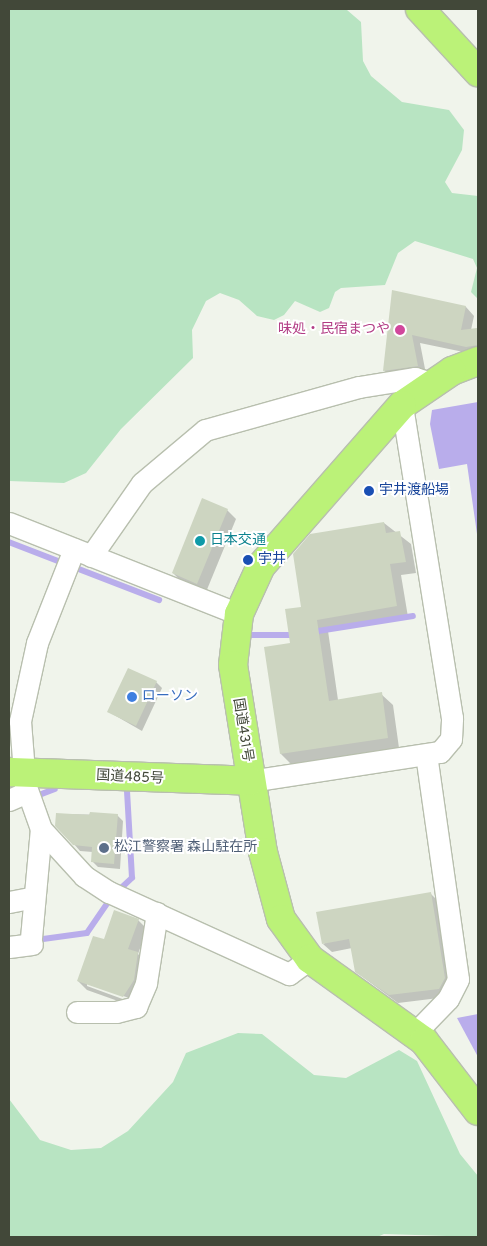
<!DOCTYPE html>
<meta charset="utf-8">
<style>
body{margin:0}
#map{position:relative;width:487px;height:1246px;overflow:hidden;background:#f0f4eb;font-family:Overpass,"Noto Sans JP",sans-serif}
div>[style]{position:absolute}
.green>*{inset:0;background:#b8e4c2}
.water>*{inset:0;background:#b9adeb}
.shadow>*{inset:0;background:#0003}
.stream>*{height:5.5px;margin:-2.75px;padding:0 2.75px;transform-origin:2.75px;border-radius:2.75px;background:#b9adeb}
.building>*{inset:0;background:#cdd5c1}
.roads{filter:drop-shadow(1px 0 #b8bfae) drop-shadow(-1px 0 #b8bfae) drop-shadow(0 1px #b8bfae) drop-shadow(0 -1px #b8bfae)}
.minor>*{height:21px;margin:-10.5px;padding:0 10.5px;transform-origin:10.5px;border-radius:10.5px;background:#fff}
.highway>*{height:28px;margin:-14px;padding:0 14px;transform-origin:14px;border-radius:14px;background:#bbf278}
.dots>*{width:14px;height:14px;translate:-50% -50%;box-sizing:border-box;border:2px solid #fff;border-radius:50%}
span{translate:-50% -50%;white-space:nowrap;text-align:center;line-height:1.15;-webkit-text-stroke:4px #fff;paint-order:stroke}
.hotel-label{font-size:14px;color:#b23c85}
.right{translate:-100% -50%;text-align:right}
.transit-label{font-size:14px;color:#164399}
.left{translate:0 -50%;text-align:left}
.culture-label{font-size:14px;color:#0d838f}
.shop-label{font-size:14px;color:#366cbe}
.street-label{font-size:14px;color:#424839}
.service-label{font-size:14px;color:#4e5e75}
.frame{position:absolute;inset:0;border:10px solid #424839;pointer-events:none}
</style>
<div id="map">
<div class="green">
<i style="clip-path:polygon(9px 9px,347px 10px,361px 22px,363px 61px,371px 76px,402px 102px,449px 110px,464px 130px,462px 150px,445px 182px,452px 193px,478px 196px,478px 299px,471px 292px,477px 268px,473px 259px,415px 241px,398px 253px,385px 285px,341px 288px,335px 292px,329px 308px,320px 312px,295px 301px,284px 315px,274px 320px,257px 316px,239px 300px,220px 293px,206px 301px,192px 330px,193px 358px,121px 429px,86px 473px,64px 483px,9px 481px)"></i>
<i style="clip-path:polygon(238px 1033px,262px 1034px,314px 1075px,346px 1078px,399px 1050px,417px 1061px,460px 1154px,478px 1176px,478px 1237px,384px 1234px,377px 1237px,9px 1237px,9px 1099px,40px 1140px,71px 1150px,101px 1148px,128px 1131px,173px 1082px,186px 1053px)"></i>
</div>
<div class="water">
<i style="clip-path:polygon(478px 402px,478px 541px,467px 464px,439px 469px,430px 424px,432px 410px)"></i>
<i style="clip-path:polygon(478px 1014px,478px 1057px,457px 1018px)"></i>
</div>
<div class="shadow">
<i style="clip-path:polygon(393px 292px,466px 307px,474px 316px,471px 330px,478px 331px,478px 355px,420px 343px,426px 374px,392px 378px,384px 370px)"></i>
<i style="clip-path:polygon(227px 510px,236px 519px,206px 592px,182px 582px,173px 573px)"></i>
<i style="clip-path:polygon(384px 523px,411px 544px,416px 573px,401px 575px,408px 617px,328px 631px,338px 700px,381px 694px,393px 705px,399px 748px,292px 765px,281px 754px,292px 644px,303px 608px)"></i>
<i style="clip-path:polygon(156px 682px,162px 688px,142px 731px,109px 712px)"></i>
<i style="clip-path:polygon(58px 814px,117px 815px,123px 821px,120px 869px,98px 867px,92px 861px,93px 852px,80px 851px,74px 844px)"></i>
<i style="clip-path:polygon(430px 893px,439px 902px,453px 987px,447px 997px,398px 1003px,356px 972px,352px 948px,332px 952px,323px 944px)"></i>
<i style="clip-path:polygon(evenodd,138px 920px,147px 929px,138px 954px,146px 962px,132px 1006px,87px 990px,78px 981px,105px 941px,138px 920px,87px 983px,129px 998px,128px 1001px,87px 986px,87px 983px)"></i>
</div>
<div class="stream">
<i style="left:9px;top:542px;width:161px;rotate:21.1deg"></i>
<i style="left:312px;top:632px;width:102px;rotate:-9deg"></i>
<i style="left:248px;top:635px;width:48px"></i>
<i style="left:34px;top:797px;width:22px;rotate:-21deg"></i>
<i style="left:118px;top:891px;width:19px;rotate:-43deg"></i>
<i style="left:132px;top:878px;width:87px;rotate:-93.3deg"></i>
<i style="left:36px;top:940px;width:51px;rotate:-7.8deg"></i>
<i style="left:87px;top:933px;width:42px;rotate:-55.6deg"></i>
</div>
<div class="building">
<i style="clip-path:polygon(392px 290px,466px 306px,461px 330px,477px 328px,478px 345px,466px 347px,412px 335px,418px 366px,383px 371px)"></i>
<i style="clip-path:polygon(202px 498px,228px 509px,197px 584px,172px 573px)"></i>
<i style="clip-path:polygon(384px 522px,386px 533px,400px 531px,406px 562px,390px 564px,397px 606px,317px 620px,329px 701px,382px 692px,388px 738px,280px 754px,264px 647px,290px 643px,285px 609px,301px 607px,293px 554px,310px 534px)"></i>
<i style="clip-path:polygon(128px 668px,157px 681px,136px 726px,107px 712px)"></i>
<i style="clip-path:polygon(90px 812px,118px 814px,114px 864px,91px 862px,92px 847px,73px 845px,55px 826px,56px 813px,89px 815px)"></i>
<i style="clip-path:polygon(431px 892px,445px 978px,439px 989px,389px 995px,355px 972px,349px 939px,322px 944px,316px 912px)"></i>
<i style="clip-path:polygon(114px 910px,139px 919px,128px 949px,138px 952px,134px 980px,123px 997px,77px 981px,93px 936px,104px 939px)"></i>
</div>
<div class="roads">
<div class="minor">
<i style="left:9px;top:523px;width:247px;rotate:21.6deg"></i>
<i style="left:74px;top:549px;width:101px;rotate:111.5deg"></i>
<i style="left:37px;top:643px;width:80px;rotate:102.3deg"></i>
<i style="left:20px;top:721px;width:63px;rotate:85.5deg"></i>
<i style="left:25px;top:784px;width:48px;rotate:70.4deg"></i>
<i style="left:41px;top:829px;width:64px;rotate:47.5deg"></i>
<i style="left:84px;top:876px;width:30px;rotate:33deg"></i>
<i style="left:109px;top:892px;width:198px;rotate:24.5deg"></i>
<i style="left:289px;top:974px;width:26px;rotate:-36deg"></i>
<i style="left:91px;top:556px;width:89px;rotate:-55.1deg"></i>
<i style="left:142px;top:483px;width:82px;rotate:-40.1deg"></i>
<i style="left:205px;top:430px;width:160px;rotate:-15.6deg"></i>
<i style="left:359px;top:387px;width:57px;rotate:-9.1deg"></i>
<i style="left:415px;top:378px;width:17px;rotate:17deg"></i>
<i style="left:250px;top:781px;width:192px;rotate:-8.7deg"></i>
<i style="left:440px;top:752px;width:17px;rotate:-50deg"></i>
<i style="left:451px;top:739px;width:21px;rotate:-87deg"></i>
<i style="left:452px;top:718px;width:317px;rotate:-99.1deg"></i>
<i style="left:9px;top:800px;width:20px;rotate:-24deg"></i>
<i style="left:9px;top:902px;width:25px;rotate:-11deg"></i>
<i style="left:31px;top:938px;width:109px;rotate:-84.8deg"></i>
<i style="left:9px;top:947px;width:23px;rotate:-7deg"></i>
<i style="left:77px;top:1012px;width:39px"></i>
<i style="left:116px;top:1012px;width:21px;rotate:-14deg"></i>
<i style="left:136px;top:1007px;width:26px;rotate:-67deg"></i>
<i style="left:146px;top:983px;width:71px;rotate:-81.1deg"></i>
<i style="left:415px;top:1033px;width:47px;rotate:-45.9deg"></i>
<i style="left:448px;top:999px;width:22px;rotate:-63deg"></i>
<i style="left:458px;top:979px;width:226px;rotate:-98.1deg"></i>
</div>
<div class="highway">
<i style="left:420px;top:9px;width:86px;rotate:47.4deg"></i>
<i style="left:478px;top:361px;width:28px;rotate:159deg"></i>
<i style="left:452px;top:371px;width:60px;rotate:145.8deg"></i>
<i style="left:402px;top:405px;width:214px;rotate:131.2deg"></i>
<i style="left:261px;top:566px;width:53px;rotate:114.6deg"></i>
<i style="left:239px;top:614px;width:51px;rotate:96.7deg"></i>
<i style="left:233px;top:665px;width:189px;rotate:80.9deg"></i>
<i style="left:263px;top:852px;width:69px;rotate:75deg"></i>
<i style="left:281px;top:919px;width:49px;rotate:54.1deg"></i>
<i style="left:310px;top:959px;width:140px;rotate:35.7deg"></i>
<i style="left:424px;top:1041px;width:88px;rotate:52.4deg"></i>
<i style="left:9px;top:772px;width:241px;rotate:2.1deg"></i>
</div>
</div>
<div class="dots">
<i style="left:400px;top:330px;background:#d1479c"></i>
<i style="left:369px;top:491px;background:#1a4fb4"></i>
<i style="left:200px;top:541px;background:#0f9aa8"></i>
<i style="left:248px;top:560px;background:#1a4fb4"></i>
<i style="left:132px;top:697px;background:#3f7fe0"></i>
<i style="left:104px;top:848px;background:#5c6f8a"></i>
</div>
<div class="hotel-label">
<span class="right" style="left:390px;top:330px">味処・民宿まつや</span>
</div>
<div class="transit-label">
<span class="left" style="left:379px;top:491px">宇井渡船場</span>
<span class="left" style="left:258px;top:560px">宇井</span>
</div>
<div class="culture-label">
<span class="left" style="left:210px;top:541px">日本交通</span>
</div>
<div class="shop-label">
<span class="left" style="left:142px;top:697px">ローソン</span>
</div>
<div class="street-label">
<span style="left:242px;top:730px;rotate:81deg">国道431号</span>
<span style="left:130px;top:778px;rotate:3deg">国道485号</span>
</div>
<div class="service-label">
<span class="left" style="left:114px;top:848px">松江警察署 森山駐在所</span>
</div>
<div class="frame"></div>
</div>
